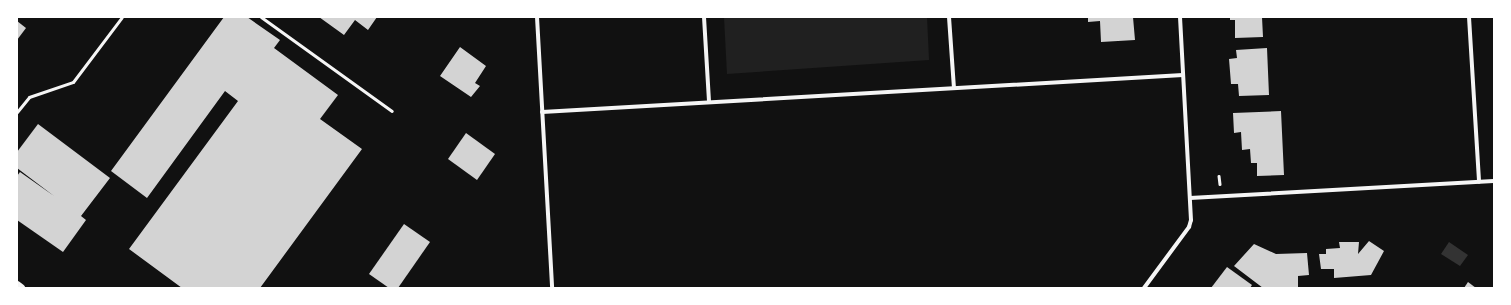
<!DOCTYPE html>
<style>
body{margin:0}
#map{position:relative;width:1511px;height:305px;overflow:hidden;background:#111;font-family:Montserrat,sans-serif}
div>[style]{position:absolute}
.green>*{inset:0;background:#202020}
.water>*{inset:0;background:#333}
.building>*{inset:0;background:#d3d3d3}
.path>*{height:2.5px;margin:-1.25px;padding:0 1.25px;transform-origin:1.25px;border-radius:1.25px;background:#f5f5f5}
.service>*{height:3px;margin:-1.5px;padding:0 1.5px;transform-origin:1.5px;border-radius:1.5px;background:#f5f5f5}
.minor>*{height:4px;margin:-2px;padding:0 2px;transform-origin:2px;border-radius:2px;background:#f5f5f5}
.secondary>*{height:8px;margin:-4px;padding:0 4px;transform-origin:4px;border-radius:4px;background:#f5f5f5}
span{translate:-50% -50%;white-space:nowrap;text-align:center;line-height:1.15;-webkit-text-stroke:3px #fff;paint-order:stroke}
.frame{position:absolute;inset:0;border:18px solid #fff;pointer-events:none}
</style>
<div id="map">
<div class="green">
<i style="clip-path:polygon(724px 17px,927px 17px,929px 60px,727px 74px)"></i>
</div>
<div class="water">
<i style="clip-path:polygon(1449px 242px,1468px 255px,1460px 266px,1441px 254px)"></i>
</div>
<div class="building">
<i style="clip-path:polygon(224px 17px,247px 17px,280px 40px,274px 48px,338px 95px,320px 119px,362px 149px,260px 288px,182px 288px,129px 249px,238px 101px,225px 91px,147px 198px,111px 171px)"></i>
<i style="clip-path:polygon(319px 17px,377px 17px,368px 30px,355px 20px,344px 35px)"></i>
<i style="clip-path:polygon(1088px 17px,1133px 17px,1135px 40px,1101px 42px,1100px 21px,1088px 22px)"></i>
<i style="clip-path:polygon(1230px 17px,1262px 17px,1263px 37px,1235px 38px,1235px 20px,1230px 20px)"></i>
<i style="clip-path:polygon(17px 21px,26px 28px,17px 40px)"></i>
<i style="clip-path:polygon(460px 47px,486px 66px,475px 83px,480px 86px,471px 97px,440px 76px)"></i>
<i style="clip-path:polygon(1267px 48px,1269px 95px,1239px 96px,1238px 84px,1231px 84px,1229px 59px,1237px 58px,1236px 50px)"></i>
<i style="clip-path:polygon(1281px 111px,1284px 175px,1257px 176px,1257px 163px,1251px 163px,1250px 149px,1242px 150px,1241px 132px,1234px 133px,1233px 113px)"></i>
<i style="clip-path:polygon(38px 124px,110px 178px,81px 216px,86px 220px,63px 252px,17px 220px,17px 176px,20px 172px,54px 196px,17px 168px,17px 152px)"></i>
<i style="clip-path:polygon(466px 133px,495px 154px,477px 180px,448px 159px)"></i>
<i style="clip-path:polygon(404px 224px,430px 242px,398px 288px,389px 288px,369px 274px)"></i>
<i style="clip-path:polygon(1369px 241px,1384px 251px,1371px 275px,1334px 278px,1334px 269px,1321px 269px,1319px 254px,1326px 254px,1326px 249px,1340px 248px,1339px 242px,1359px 242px,1358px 254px)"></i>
<i style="clip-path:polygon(1254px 244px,1276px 254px,1307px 253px,1309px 275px,1298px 276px,1298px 287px,1263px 288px,1234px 266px)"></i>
<i style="clip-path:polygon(1227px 267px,1252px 285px,1250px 288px,1211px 288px)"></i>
<i style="clip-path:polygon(1468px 282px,1476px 288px,1464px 288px)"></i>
</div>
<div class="path">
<i style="left:1219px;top:176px;width:8px;rotate:83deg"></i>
</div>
<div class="service">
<i style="left:261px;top:17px;width:161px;rotate:35.7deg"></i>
<i style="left:17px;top:112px;width:19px;rotate:-51deg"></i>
<i style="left:29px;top:97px;width:46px;rotate:-18.8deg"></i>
<i style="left:73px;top:82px;width:81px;rotate:-53deg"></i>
</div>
<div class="minor">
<i style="left:537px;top:17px;width:271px;rotate:86.8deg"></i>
<i style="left:704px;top:17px;width:84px;rotate:86.6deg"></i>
<i style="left:949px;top:17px;width:71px;rotate:86deg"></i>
<i style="left:1469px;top:17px;width:165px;rotate:86.5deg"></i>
<i style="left:542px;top:112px;width:642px;rotate:-3.3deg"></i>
<i style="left:1190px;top:198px;width:304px;rotate:-3.2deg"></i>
<i style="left:1144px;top:288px;width:76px;rotate:-53.6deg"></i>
<i style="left:1189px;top:227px;width:7px;rotate:-74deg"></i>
<i style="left:1191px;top:220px;width:203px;rotate:-93.1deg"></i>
</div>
<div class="secondary">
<i style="left:17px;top:285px;width:5px;rotate:37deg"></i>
</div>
<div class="frame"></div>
</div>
